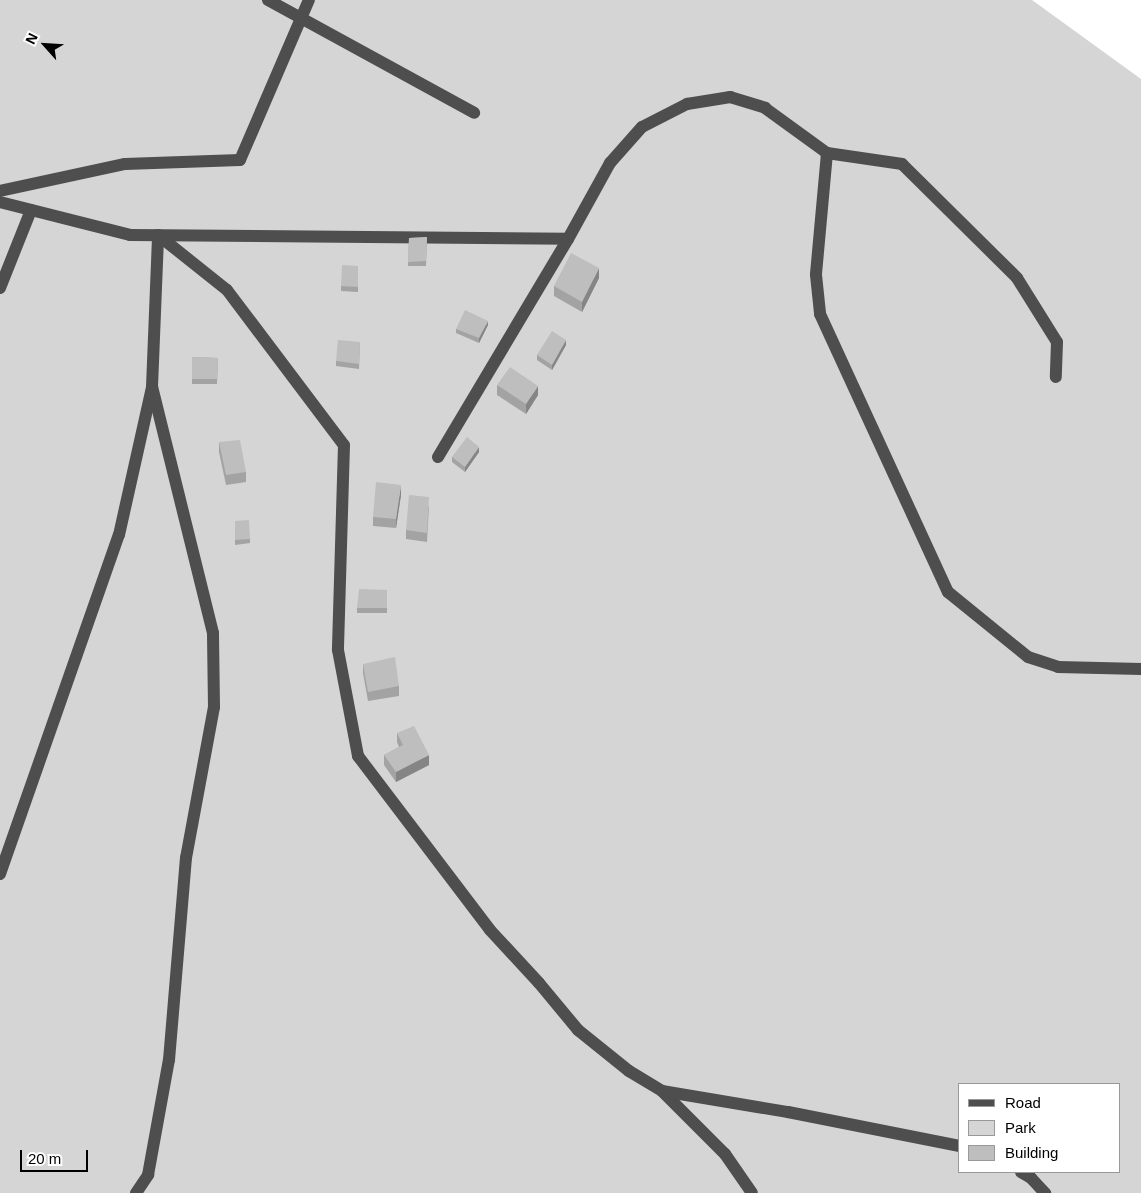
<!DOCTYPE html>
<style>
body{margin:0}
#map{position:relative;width:1141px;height:1193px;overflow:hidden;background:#fff;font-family:Arial,sans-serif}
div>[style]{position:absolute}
.green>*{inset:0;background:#d5d5d5}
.minor>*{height:12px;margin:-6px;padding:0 6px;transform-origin:6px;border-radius:6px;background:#4e4e4e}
.wall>*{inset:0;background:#a3a3a3}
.shaded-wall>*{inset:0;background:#858585}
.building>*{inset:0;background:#bebebe}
span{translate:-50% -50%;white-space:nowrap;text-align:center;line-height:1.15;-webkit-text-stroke:4px #fff;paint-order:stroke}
.legend{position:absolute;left:958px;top:1083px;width:162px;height:90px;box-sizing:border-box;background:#fff;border:1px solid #999;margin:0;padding:6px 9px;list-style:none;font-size:15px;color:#000}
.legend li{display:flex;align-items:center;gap:10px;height:25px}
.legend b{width:25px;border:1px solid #999}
.north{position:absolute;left:20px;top:20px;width:50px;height:50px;-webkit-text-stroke:4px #fff;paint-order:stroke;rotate:296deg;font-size:14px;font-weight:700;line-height:20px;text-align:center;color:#000}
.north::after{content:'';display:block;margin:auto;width:18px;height:22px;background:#000;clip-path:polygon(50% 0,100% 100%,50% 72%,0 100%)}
.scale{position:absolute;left:20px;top:1150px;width:68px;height:22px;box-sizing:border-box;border:2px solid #000;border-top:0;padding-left:6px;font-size:15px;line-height:18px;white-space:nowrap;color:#000;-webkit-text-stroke:4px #fff;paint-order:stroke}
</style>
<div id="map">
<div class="green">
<i style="clip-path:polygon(evenodd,0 0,1032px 0,1141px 79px,1141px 1193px,0 1193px,0 0,960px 1084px,1120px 1084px,1120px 1172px,960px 1172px,960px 1084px)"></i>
</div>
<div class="minor">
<i style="left:268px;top:0;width:235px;rotate:28.7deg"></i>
<i style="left:827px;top:153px;width:122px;rotate:95.2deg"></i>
<i style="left:816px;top:275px;width:39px;rotate:84deg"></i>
<i style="left:820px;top:314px;width:306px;rotate:65.3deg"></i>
<i style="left:948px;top:592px;width:103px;rotate:39.1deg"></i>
<i style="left:1028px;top:657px;width:32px;rotate:18deg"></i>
<i style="left:1058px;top:667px;width:83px;rotate:1.4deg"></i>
<i style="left:0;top:191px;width:128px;rotate:-12.2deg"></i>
<i style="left:125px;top:164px;width:115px;rotate:-2deg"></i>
<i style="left:240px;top:160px;width:174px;rotate:-66.7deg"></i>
<i style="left:0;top:202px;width:134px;rotate:14.2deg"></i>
<i style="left:130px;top:235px;width:438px;rotate:0.5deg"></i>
<i style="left:568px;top:239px;width:87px;rotate:-61.1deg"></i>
<i style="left:610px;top:163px;width:48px;rotate:-48.4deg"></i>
<i style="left:642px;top:127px;width:51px;rotate:-27.1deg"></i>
<i style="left:687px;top:104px;width:44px;rotate:-9.2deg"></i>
<i style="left:730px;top:97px;width:37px;rotate:17deg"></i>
<i style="left:765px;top:108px;width:77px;rotate:36deg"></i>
<i style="left:827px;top:153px;width:76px;rotate:8.3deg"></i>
<i style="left:902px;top:164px;width:162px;rotate:44.7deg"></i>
<i style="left:1017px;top:278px;width:75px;rotate:58deg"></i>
<i style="left:1057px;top:342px;width:35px;rotate:92deg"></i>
<i style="left:158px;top:235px;width:88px;rotate:38.6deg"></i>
<i style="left:227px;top:290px;width:194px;rotate:53deg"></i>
<i style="left:344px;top:445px;width:205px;rotate:91.7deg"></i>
<i style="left:338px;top:650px;width:108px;rotate:79.3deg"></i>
<i style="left:358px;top:756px;width:218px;rotate:52.8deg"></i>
<i style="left:490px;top:930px;width:72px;rotate:47.2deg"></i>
<i style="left:539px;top:983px;width:61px;rotate:50.3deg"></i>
<i style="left:578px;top:1030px;width:65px;rotate:38.8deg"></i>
<i style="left:629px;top:1071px;width:39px;rotate:31deg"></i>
<i style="left:662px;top:1091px;width:89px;rotate:45deg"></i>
<i style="left:725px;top:1154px;width:47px;rotate:55.3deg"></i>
<i style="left:0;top:288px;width:84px;rotate:-68.3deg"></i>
<i style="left:438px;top:457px;width:254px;rotate:-59.2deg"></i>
<i style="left:0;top:874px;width:359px;rotate:-70.7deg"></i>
<i style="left:119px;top:535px;width:152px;rotate:-77.4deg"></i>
<i style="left:152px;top:387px;width:152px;rotate:-87.7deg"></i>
<i style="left:662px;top:1091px;width:128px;rotate:9.5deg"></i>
<i style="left:788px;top:1112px;width:175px;rotate:11.2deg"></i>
<i style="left:1021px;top:1172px;width:12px;rotate:31deg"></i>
<i style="left:1031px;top:1178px;width:21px;rotate:47deg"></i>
<i style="left:136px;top:1193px;width:22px;rotate:-56deg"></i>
<i style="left:148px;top:1175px;width:117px;rotate:-79.7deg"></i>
<i style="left:169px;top:1060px;width:203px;rotate:-85.2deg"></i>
<i style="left:186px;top:858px;width:154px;rotate:-79.5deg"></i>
<i style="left:214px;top:707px;width:74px;rotate:-90.8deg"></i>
<i style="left:213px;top:633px;width:253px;rotate:-103.9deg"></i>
</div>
<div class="wall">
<i style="clip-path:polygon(427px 237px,426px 266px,408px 266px,409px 238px)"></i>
<i style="clip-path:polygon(358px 266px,358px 292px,341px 291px,341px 286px)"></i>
<i style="clip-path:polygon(599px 278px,582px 312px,554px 296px,554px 286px)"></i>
<i style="clip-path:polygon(488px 325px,479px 343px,456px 333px,456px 329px)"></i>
<i style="clip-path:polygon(360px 342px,359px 369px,336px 366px,336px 361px)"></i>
<i style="clip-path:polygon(566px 345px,552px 370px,537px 360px,537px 355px)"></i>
<i style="clip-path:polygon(192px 357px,218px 358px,217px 384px,192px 384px)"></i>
<i style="clip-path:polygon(497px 385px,538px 395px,526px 414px,497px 395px)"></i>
<i style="clip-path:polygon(219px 442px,246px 472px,246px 482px,226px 485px,219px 452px)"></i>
<i style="clip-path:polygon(479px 452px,465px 472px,452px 462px,452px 457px)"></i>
<i style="clip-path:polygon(401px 495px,396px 528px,373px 526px,373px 517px)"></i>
<i style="clip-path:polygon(429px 506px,427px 542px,406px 539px,406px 530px)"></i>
<i style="clip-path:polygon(235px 521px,250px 539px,250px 543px,235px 545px)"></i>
<i style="clip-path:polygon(387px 590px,387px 613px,357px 613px,357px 608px)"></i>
<i style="clip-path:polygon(363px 664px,399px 686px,399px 696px,368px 701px,363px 673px)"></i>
<i style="clip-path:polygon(397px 733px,429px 765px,396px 782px,384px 765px,384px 755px,399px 747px,397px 742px)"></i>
</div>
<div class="shaded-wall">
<i style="clip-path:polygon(599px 268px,599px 278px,582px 312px,582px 302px)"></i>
<i style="clip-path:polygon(488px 321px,488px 325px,479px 343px,479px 338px)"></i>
<i style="clip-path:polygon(566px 340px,566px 345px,552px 370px,552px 365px)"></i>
<i style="clip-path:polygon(538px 386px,538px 395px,526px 414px,526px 404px)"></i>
<i style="clip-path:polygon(479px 447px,479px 452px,465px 472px,465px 467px)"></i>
<i style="clip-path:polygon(401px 485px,401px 495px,396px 528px,396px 519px)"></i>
<i style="clip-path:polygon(429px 755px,429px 765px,396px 782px,396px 772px)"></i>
</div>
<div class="building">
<i style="clip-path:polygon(427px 237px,426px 261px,408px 262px,409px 238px)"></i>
<i style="clip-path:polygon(571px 253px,599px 268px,582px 302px,554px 286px)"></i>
<i style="clip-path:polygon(342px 265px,358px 266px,358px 287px,341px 286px)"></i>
<i style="clip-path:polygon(465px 310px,488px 321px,479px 338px,456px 329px)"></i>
<i style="clip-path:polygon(552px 331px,566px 340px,552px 365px,537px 355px)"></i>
<i style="clip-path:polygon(338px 340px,360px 342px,359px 364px,336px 361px)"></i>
<i style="clip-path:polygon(192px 357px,218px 358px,217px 379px,192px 379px)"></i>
<i style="clip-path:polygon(510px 367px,538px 386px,526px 404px,497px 385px)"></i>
<i style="clip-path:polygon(467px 437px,479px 447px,465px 467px,452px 457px)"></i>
<i style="clip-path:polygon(240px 440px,246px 472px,226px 475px,219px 442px)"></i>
<i style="clip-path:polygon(376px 482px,401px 485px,396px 519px,373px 517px)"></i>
<i style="clip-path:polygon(409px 495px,429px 497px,427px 533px,406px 530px)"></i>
<i style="clip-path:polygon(249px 520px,250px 539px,235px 540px,235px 521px)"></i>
<i style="clip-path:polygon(359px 589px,387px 590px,387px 608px,357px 608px)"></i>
<i style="clip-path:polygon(395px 657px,399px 686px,368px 692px,363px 664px)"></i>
<i style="clip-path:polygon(414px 726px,429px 755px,396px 772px,384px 755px,403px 745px,397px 733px)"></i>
</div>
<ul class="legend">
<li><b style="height:6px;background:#4e4e4e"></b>Road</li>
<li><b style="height:14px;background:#d5d5d5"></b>Park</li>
<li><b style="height:14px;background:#bebebe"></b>Building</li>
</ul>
<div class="north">N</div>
<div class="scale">20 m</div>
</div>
